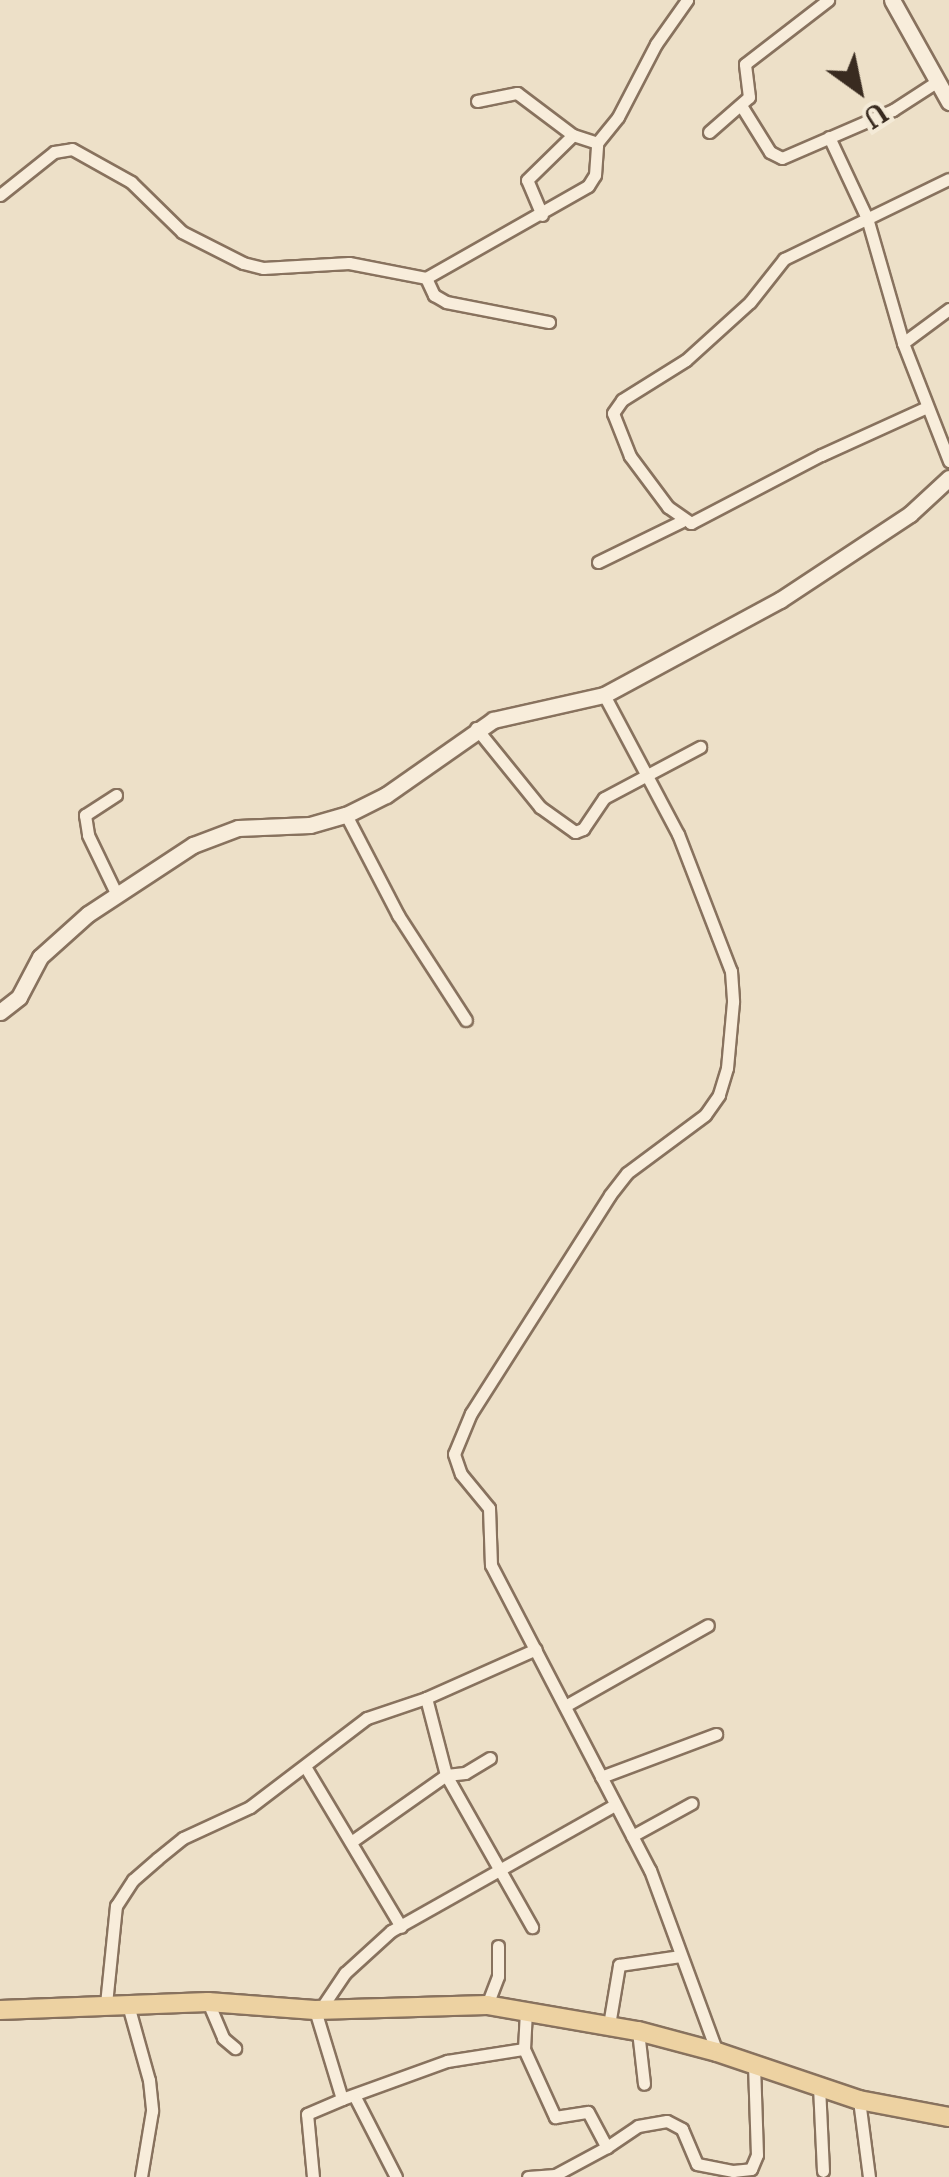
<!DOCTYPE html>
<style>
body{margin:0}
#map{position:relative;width:949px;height:2177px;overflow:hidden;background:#ede0c8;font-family:Merriweather,serif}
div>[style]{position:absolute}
.roads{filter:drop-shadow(2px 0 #88725e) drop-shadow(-2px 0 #88725e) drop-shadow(0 2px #88725e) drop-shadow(0 -2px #88725e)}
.minor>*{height:11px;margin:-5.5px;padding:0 5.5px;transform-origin:5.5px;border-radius:5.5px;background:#f8eddb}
.tertiary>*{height:15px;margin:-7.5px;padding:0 7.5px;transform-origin:7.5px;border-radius:7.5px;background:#f8eddb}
.primary>*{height:18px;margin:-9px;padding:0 9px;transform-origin:9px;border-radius:9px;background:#edd2a2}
span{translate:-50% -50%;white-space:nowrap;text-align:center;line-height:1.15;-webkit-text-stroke:10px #f4ead7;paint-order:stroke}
.north{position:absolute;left:809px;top:40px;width:100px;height:100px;-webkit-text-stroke:8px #f4ead7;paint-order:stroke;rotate:147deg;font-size:28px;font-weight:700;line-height:40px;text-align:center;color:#392b20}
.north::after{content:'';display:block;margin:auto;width:35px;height:45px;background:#392b20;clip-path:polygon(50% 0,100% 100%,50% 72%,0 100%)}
</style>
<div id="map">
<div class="roads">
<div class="minor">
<i style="left:477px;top:101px;width:41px;rotate:-11.3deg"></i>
<i style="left:517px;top:93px;width:70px;rotate:36.9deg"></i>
<i style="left:573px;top:135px;width:25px;rotate:18deg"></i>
<i style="left:742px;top:107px;width:53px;rotate:58.1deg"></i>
<i style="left:770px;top:152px;width:13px;rotate:27deg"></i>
<i style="left:782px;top:158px;width:121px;rotate:-23.4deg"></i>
<i style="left:893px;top:110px;width:54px;rotate:-32.8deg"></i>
<i style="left:709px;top:132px;width:53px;rotate:-41.2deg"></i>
<i style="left:749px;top:97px;width:33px;rotate:-97deg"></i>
<i style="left:745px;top:64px;width:105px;rotate:-37.6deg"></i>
<i style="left:829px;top:137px;width:89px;rotate:64.9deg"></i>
<i style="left:867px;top:218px;width:130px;rotate:73.9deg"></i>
<i style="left:903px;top:343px;width:57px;rotate:-36.5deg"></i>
<i style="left:0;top:195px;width:69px;rotate:-38.5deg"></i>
<i style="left:54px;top:152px;width:18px;rotate:-9deg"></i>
<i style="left:72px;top:149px;width:68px;rotate:29.2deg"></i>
<i style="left:131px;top:182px;width:71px;rotate:44.4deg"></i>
<i style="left:182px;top:232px;width:68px;rotate:26.9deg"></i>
<i style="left:243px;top:263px;width:21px;rotate:14deg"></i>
<i style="left:263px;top:268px;width:86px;rotate:-3.3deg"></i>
<i style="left:349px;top:263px;width:78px;rotate:11deg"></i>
<i style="left:426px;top:278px;width:186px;rotate:-29.6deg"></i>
<i style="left:588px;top:186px;width:13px;rotate:-58deg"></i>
<i style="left:595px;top:175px;width:32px;rotate:-86deg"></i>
<i style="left:597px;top:143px;width:33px;rotate:-51deg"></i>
<i style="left:618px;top:117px;width:82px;rotate:-62.5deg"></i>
<i style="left:656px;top:44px;width:54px;rotate:-54.8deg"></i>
<i style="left:542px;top:215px;width:38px;rotate:-113deg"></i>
<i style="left:527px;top:180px;width:64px;rotate:-44.4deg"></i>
<i style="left:426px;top:278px;width:19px;rotate:65deg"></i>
<i style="left:434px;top:295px;width:14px;rotate:30deg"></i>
<i style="left:446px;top:302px;width:105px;rotate:11deg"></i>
<i style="left:903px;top:343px;width:127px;rotate:68.7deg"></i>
<i style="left:927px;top:407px;width:116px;rotate:155.6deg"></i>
<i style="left:821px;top:455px;width:147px;rotate:152.4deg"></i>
<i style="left:691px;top:523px;width:28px;rotate:-145deg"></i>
<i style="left:668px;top:507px;width:64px;rotate:-126.7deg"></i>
<i style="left:630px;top:456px;width:46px;rotate:-111.6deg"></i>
<i style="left:613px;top:413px;width:16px;rotate:-55deg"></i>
<i style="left:622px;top:400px;width:75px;rotate:-32deg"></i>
<i style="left:686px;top:360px;width:86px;rotate:-42.2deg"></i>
<i style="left:750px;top:302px;width:55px;rotate:-51.7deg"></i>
<i style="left:784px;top:259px;width:183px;rotate:-25.9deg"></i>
<i style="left:598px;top:562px;width:93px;rotate:-26deg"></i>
<i style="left:604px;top:695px;width:157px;rotate:62deg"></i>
<i style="left:678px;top:834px;width:147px;rotate:68.9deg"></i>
<i style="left:731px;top:971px;width:31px;rotate:86deg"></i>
<i style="left:733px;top:1002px;width:66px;rotate:95.2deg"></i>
<i style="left:727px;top:1068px;width:28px;rotate:107deg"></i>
<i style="left:719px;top:1095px;width:24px;rotate:125deg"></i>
<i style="left:705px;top:1115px;width:97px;rotate:143.4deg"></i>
<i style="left:627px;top:1173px;width:28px;rotate:128deg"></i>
<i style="left:610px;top:1195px;width:259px;rotate:122.5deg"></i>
<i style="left:471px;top:1413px;width:44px;rotate:112.5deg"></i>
<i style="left:454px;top:1454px;width:21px;rotate:71deg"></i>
<i style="left:461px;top:1474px;width:44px;rotate:50.5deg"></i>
<i style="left:489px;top:1508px;width:57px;rotate:88deg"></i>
<i style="left:491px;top:1565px;width:344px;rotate:62.5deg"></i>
<i style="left:650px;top:1870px;width:194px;rotate:69.8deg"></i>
<i style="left:476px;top:728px;width:102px;rotate:51deg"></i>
<i style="left:540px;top:807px;width:43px;rotate:35.5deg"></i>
<i style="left:575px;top:832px;width:9px;rotate:-21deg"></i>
<i style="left:583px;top:829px;width:37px;rotate:-56deg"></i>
<i style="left:604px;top:798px;width:109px;rotate:-28deg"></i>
<i style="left:116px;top:795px;width:37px;rotate:147deg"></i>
<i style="left:85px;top:815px;width:20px;rotate:81deg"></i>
<i style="left:88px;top:835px;width:64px;rotate:64.2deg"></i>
<i style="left:346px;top:815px;width:113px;rotate:62.5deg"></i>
<i style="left:398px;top:915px;width:125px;rotate:57.1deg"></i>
<i style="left:426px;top:1698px;width:80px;rotate:75.4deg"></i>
<i style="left:446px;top:1775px;width:175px;rotate:60.5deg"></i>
<i style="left:565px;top:1706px;width:164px;rotate:-29.5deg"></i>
<i style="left:306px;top:1768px;width:185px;rotate:59.1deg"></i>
<i style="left:601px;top:1777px;width:123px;rotate:-20.5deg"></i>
<i style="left:632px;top:1836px;width:68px;rotate:-28.8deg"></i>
<i style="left:351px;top:1842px;width:116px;rotate:-35.2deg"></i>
<i style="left:446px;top:1775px;width:19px;rotate:-6deg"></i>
<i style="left:465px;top:1773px;width:29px;rotate:-31deg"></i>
<i style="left:208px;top:2002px;width:39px;rotate:67deg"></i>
<i style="left:223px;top:2038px;width:16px;rotate:40deg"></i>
<i style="left:106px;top:2004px;width:99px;rotate:-84.2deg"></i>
<i style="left:116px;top:1906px;width:31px;rotate:-57deg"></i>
<i style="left:133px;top:1880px;width:32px;rotate:-41deg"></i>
<i style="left:157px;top:1859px;width:33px;rotate:-39deg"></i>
<i style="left:183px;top:1838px;width:74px;rotate:-24.8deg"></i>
<i style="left:250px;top:1807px;width:147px;rotate:-37.3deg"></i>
<i style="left:367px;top:1718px;width:62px;rotate:-18.7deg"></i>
<i style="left:426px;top:1698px;width:120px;rotate:-24deg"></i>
<i style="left:128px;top:2005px;width:78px;rotate:74.4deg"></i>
<i style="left:149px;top:2080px;width:31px;rotate:84deg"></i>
<i style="left:152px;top:2111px;width:67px;rotate:99.5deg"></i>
<i style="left:487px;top:2005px;width:31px;rotate:-69deg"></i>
<i style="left:498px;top:1976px;width:30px;rotate:-90deg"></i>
<i style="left:315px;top:2010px;width:93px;rotate:73.1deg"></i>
<i style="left:342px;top:2099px;width:112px;rotate:-19.9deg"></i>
<i style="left:447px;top:2061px;width:78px;rotate:-8.9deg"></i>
<i style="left:524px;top:2049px;width:75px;rotate:65.5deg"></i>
<i style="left:555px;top:2117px;width:33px;rotate:-9deg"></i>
<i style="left:588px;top:2112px;width:40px;rotate:62deg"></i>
<i style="left:607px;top:2147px;width:59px;rotate:151.7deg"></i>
<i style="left:555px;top:2175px;width:27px;rotate:176deg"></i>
<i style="left:320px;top:2010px;width:45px;rotate:-56deg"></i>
<i style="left:345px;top:1973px;width:62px;rotate:-42.4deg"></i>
<i style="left:391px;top:1931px;width:257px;rotate:-29.4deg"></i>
<i style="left:609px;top:2025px;width:61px;rotate:-80.5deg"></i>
<i style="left:619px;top:1965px;width:62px;rotate:-8.4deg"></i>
<i style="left:638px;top:2031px;width:53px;rotate:83.5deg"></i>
<i style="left:524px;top:2049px;width:35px;rotate:-87deg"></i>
<i style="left:819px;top:2086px;width:85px;rotate:87.3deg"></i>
<i style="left:355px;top:2097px;width:90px;rotate:62.9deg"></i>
<i style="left:859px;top:2100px;width:78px;rotate:82.6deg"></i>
<i style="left:607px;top:2147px;width:37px;rotate:-34deg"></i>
<i style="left:638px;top:2126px;width:29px;rotate:-10deg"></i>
<i style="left:667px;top:2121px;width:17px;rotate:28deg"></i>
<i style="left:682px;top:2129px;width:38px;rotate:67deg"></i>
<i style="left:697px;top:2164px;width:37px;rotate:11deg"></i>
<i style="left:733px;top:2171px;width:18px;rotate:-6deg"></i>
<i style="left:751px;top:2169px;width:15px;rotate:-67deg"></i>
<i style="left:757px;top:2155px;width:89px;rotate:-91.9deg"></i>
<i style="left:313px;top:2177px;width:63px;rotate:-95.4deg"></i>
<i style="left:307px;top:2114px;width:38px;rotate:-23deg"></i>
</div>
<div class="tertiary">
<i style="left:892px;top:0;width:117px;rotate:60.8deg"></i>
<i style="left:0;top:1012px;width:24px;rotate:-38deg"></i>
<i style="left:19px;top:997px;width:45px;rotate:-62.3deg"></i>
<i style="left:40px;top:957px;width:64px;rotate:-41.9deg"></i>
<i style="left:88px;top:914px;width:126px;rotate:-33.3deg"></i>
<i style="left:193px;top:845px;width:48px;rotate:-20.7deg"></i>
<i style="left:238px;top:828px;width:72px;rotate:-2.4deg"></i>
<i style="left:310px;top:825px;width:37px;rotate:-16deg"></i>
<i style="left:346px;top:815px;width:45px;rotate:-26.6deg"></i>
<i style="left:386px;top:795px;width:131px;rotate:-35deg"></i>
<i style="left:493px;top:720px;width:114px;rotate:-12.7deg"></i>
<i style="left:604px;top:695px;width:200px;rotate:-28.4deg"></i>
<i style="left:780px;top:600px;width:156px;rotate:-33.5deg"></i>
<i style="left:910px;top:514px;width:53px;rotate:-42.7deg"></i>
</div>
<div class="primary">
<i style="left:0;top:2010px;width:208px;rotate:-2.2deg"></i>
<i style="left:208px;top:2002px;width:107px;rotate:4.3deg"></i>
<i style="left:315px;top:2010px;width:172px;rotate:-1.7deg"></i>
<i style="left:487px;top:2005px;width:153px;rotate:9.8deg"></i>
<i style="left:638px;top:2031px;width:82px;rotate:14.9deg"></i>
<i style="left:717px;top:2052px;width:150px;rotate:18.7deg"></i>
<i style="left:859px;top:2100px;width:92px;rotate:10.7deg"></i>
</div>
</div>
<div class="north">U</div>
</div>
